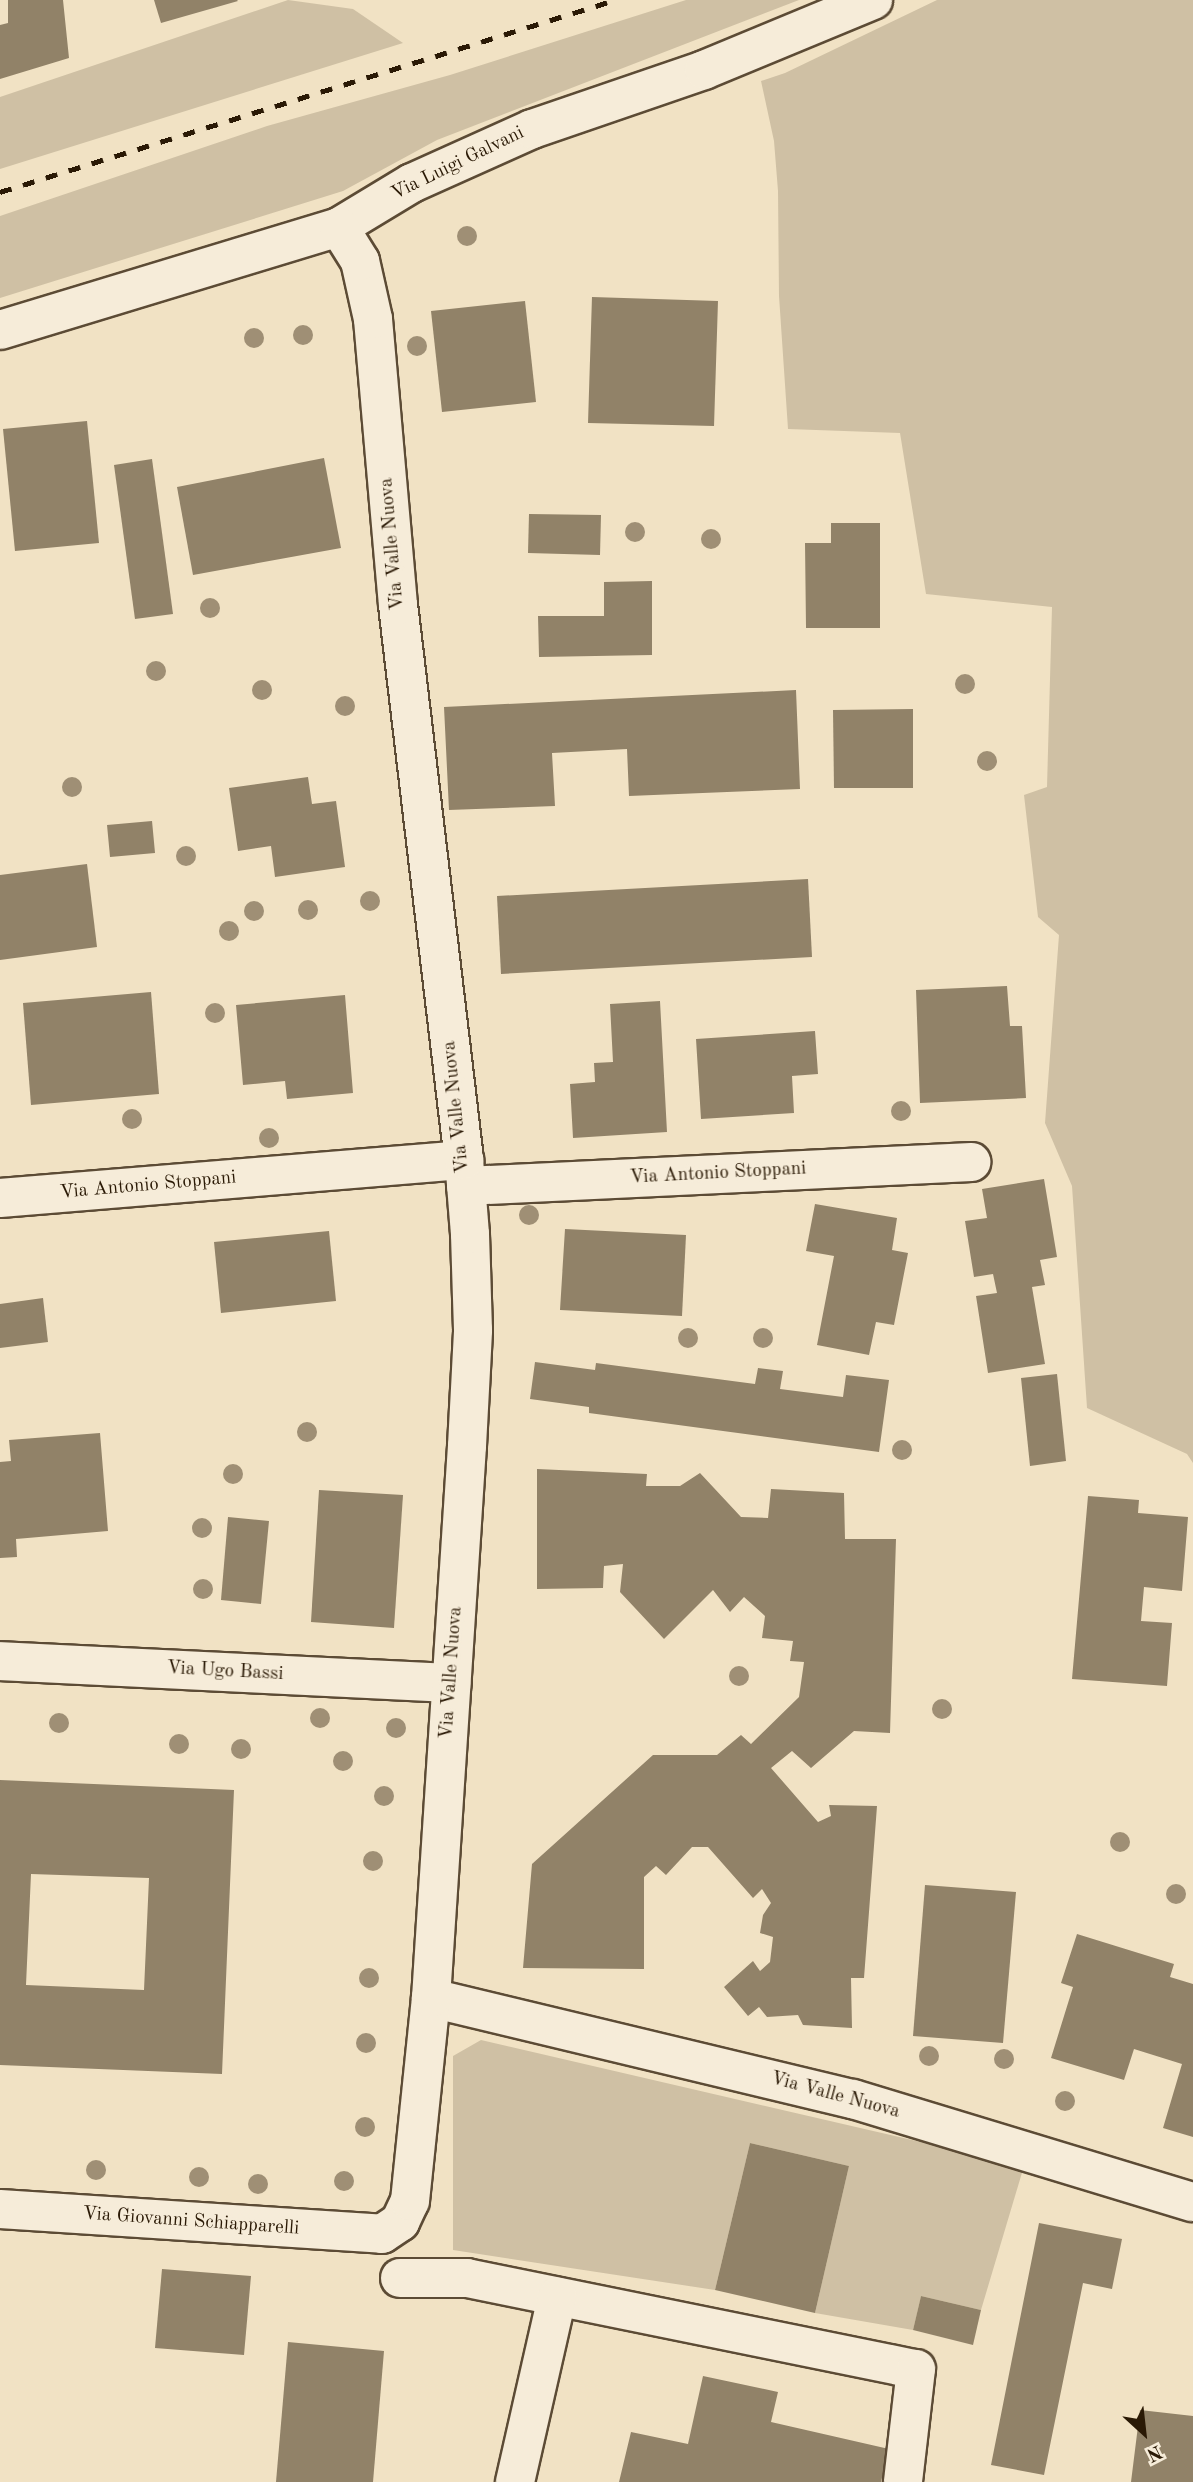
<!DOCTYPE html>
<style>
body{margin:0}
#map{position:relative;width:1193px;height:2482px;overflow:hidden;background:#f1e2c4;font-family:"Old Standard TT",serif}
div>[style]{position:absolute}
.green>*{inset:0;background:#cfc0a4}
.building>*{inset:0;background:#918268}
.roads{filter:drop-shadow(2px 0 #5c4b35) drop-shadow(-2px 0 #5c4b35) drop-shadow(0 2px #5c4b35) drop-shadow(0 -2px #5c4b35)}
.minor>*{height:38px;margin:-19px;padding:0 19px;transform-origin:19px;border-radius:19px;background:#f6ecd9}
.rail>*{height:5px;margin-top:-2.5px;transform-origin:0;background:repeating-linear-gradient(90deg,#2a1905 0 12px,transparent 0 24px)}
.trees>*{width:20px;height:20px;margin:-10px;border-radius:50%;background:#9f8f75}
span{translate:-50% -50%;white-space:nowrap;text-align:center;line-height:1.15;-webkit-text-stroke:5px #f6ecd9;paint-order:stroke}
.street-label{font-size:19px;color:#2a1905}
.north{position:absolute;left:1109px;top:2398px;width:70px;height:70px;-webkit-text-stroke:5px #f6ecd9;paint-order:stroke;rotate:153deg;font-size:19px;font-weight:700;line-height:28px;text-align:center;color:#2a1905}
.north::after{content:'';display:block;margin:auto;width:24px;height:32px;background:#2a1905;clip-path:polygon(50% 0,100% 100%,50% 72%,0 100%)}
</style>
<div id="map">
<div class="green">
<i style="clip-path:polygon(288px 0,353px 9px,403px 43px,0 169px,0 97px)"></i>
<i style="clip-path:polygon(686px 0,799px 0,437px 140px,343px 191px,0 298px,0 216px,267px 126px,450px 75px)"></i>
<i style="clip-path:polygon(937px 0,1193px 0,1193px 1463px,1187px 1454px,1087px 1408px,1072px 1186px,1045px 1123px,1059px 935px,1038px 917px,1024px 795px,1047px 787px,1052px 607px,926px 594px,900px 433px,788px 429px,779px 296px,778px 191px,774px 141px,761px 81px,785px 73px)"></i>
<i style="clip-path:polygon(481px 2040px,1024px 2166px,981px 2310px,921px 2296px,913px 2330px,815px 2313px,849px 2166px,750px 2143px,715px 2290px,453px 2250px,453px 2056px)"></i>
</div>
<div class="building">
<i style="clip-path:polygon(8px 0,63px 0,69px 58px,0 79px,0 25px,8px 23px)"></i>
<i style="clip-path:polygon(154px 0,237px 0,238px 1px,161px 23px)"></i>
<i style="clip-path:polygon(592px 297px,718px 301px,714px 426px,588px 423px)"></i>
<i style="clip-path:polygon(525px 301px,536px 402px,442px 412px,431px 311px)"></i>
<i style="clip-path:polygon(87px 421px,99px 543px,15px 551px,3px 429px)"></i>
<i style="clip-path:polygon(324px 458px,341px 548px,193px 575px,177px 487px)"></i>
<i style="clip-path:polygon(152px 459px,173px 614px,135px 619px,114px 465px)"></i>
<i style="clip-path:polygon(529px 514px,601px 515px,600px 555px,528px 553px)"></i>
<i style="clip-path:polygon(831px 523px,880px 523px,880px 628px,806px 628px,805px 543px,831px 543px)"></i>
<i style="clip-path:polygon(652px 581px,652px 655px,539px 657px,538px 616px,604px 616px,604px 582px)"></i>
<i style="clip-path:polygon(796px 690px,800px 789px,629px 796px,627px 749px,552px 753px,555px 806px,449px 810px,444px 707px)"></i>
<i style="clip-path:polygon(913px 709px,913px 788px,834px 788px,833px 710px)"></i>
<i style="clip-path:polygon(308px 777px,312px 804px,336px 801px,345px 867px,275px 877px,271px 846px,238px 851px,229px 788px)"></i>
<i style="clip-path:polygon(152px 821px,155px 853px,110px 857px,107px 825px)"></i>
<i style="clip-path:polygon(87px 864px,97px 947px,0 960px,0 875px)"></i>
<i style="clip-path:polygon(808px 879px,812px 957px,501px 974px,497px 896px)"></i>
<i style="clip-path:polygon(1007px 986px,1010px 1026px,1022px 1026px,1026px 1098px,920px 1103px,916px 990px)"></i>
<i style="clip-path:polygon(151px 992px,159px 1094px,31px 1105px,23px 1003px)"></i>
<i style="clip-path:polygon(345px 995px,353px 1093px,287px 1099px,285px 1081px,243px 1085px,236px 1005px)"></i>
<i style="clip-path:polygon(660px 1001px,667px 1132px,573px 1138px,570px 1084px,595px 1082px,594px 1063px,613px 1062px,610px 1004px)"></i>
<i style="clip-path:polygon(815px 1031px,818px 1074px,792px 1076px,794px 1113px,701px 1119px,696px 1039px)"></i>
<i style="clip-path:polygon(1044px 1179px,1057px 1257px,1040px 1260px,1045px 1285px,1032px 1287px,1045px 1364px,988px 1373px,976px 1296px,997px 1293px,993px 1274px,974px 1277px,965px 1221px,987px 1218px,982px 1189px)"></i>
<i style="clip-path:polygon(815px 1204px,897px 1218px,892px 1250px,908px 1253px,894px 1325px,876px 1322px,869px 1355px,817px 1345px,834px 1256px,806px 1251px)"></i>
<i style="clip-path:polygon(565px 1229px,686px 1235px,682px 1316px,560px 1310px)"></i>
<i style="clip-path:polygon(329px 1231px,336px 1301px,221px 1313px,214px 1242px)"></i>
<i style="clip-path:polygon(43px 1298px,48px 1342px,0 1348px,0 1304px)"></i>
<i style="clip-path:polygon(535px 1362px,595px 1370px,596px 1363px,755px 1384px,758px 1368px,783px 1371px,780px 1389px,843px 1397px,846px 1375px,889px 1380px,879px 1452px,589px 1413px,589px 1407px,530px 1399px)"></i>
<i style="clip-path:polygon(1057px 1374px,1066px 1461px,1030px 1466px,1021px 1378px)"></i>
<i style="clip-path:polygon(100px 1433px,108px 1531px,16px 1539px,17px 1557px,0 1558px,0 1462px,11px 1461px,9px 1440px)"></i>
<i style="clip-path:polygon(537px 1469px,647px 1474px,646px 1486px,680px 1486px,700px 1473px,741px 1517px,768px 1518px,771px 1489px,844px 1493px,845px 1539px,896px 1539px,890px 1733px,854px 1731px,811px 1768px,792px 1751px,771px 1768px,818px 1822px,831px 1816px,829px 1805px,877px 1806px,864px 1978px,851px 1978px,852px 2028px,803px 2025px,798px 2015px,767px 2017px,759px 2007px,748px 2016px,724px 1987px,753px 1961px,760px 1971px,770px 1962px,773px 1937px,760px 1933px,763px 1915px,771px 1903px,762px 1889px,753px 1898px,708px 1847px,692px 1847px,666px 1875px,656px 1866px,644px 1877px,644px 1969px,523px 1968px,532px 1864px,653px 1755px,717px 1755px,741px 1735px,751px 1744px,799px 1697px,804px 1662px,790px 1661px,793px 1641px,762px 1638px,765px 1616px,744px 1597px,730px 1612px,713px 1590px,664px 1639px,620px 1592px,623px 1564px,604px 1566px,603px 1588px,537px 1589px)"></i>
<i style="clip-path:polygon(319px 1490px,403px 1495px,394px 1628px,311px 1622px)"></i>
<i style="clip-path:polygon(1088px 1496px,1139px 1500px,1138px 1513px,1188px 1517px,1182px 1591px,1144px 1587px,1141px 1621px,1172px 1623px,1167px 1686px,1072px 1679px)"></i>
<i style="clip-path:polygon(228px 1517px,269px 1521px,261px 1604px,221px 1600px)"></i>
<i style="clip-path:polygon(evenodd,0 1780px,234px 1790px,222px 2074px,0 2065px,0 1780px,31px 1874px,149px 1878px,144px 1990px,26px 1985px,31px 1874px)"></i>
<i style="clip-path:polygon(925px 1885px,1016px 1892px,1003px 2043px,913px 2036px)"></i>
<i style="clip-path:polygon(1077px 1934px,1174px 1964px,1170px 1977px,1193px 1984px,1193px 2137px,1163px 2128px,1182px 2064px,1134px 2049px,1124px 2080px,1051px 2058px,1073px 1987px,1061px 1983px)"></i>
<i style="clip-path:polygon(750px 2143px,849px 2166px,815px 2313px,715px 2290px)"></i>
<i style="clip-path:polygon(1039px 2223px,1122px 2239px,1112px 2289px,1083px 2283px,1044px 2475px,991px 2465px)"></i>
<i style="clip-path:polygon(162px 2269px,251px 2276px,244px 2355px,155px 2348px)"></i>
<i style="clip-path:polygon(921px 2296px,981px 2310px,973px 2345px,913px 2330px)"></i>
<i style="clip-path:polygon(288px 2342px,384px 2351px,373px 2482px,276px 2482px)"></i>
<i style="clip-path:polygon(703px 2376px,778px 2392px,771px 2422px,889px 2449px,881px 2482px,619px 2482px,631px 2432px,688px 2444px)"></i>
<i style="clip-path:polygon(1140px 2410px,1193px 2416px,1193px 2482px,1131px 2482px)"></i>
</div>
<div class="roads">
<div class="minor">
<i style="left:0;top:330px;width:354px;rotate:-16.9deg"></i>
<i style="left:339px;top:227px;width:85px;rotate:-31.1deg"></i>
<i style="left:412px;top:183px;width:132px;rotate:-24.2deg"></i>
<i style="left:532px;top:129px;width:182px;rotate:-18.9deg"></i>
<i style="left:704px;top:70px;width:183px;rotate:-22.5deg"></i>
<i style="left:466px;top:1186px;width:506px;rotate:-2.72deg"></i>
<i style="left:0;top:1198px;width:466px;rotate:-4.7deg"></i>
<i style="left:0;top:1661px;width:452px;rotate:2.8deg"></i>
<i style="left:431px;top:1998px;width:434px;rotate:13.5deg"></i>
<i style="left:853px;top:2099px;width:355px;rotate:16.9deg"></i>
<i style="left:0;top:2209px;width:383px;rotate:3.7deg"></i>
<i style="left:382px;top:2234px;width:22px;rotate:-34deg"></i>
<i style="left:400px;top:2222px;width:23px;rotate:-65deg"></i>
<i style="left:410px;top:2201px;width:204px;rotate:-84.1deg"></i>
<i style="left:431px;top:1998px;width:553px;rotate:-86.27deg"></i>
<i style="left:467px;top:1446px;width:116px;rotate:-87deg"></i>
<i style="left:473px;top:1330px;width:96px;rotate:-91.8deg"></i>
<i style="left:470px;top:1234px;width:74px;rotate:-94.6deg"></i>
<i style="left:464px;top:1160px;width:559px;rotate:-96.78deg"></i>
<i style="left:398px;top:605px;width:287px;rotate:-95deg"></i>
<i style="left:373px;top:319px;width:59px;rotate:-102.6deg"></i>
<i style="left:360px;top:261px;width:40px;rotate:-122deg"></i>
<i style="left:400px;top:2278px;width:67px"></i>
<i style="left:467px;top:2278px;width:458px;rotate:11.5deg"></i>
<i style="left:916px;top:2369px;width:114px;rotate:96.6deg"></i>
<i style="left:515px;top:2482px;width:190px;rotate:-77.2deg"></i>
</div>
</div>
<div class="rail">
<i style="left:0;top:192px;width:644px;rotate:-17.34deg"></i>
</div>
<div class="trees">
<i style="left:467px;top:236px"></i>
<i style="left:303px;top:335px"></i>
<i style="left:254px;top:338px"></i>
<i style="left:417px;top:346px"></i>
<i style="left:635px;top:532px"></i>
<i style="left:711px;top:539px"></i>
<i style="left:210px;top:608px"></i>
<i style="left:156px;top:671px"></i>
<i style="left:965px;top:684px"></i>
<i style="left:262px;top:690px"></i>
<i style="left:345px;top:706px"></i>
<i style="left:987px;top:761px"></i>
<i style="left:72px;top:787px"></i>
<i style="left:186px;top:856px"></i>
<i style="left:370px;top:901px"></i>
<i style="left:308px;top:910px"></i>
<i style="left:254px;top:911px"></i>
<i style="left:229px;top:931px"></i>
<i style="left:215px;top:1013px"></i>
<i style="left:901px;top:1111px"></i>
<i style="left:132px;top:1119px"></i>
<i style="left:269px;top:1138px"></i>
<i style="left:529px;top:1215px"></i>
<i style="left:688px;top:1338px"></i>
<i style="left:763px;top:1338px"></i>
<i style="left:307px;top:1432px"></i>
<i style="left:902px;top:1450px"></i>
<i style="left:233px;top:1474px"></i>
<i style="left:202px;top:1528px"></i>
<i style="left:203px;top:1589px"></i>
<i style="left:739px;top:1676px"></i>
<i style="left:942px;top:1709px"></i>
<i style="left:320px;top:1718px"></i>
<i style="left:59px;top:1723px"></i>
<i style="left:396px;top:1728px"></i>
<i style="left:179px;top:1744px"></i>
<i style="left:241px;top:1749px"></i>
<i style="left:343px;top:1761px"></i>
<i style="left:384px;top:1796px"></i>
<i style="left:1120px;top:1842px"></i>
<i style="left:373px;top:1861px"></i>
<i style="left:1176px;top:1894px"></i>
<i style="left:369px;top:1978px"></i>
<i style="left:366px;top:2043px"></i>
<i style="left:929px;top:2056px"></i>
<i style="left:1004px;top:2059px"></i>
<i style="left:1065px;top:2101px"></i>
<i style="left:365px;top:2127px"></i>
<i style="left:96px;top:2170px"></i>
<i style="left:199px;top:2177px"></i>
<i style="left:344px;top:2181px"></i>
<i style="left:258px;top:2184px"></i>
</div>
<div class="street-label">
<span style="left:458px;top:164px;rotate:-26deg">Via Luigi Galvani</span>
<span style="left:393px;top:544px;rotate:-95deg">Via Valle Nuova</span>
<span style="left:457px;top:1107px;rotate:-96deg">Via Valle Nuova</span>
<span style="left:718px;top:1174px;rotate:-3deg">Via Antonio Stoppani</span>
<span style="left:148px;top:1186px;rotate:-5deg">Via Antonio Stoppani</span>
<span style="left:225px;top:1672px;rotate:3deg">Via Ugo Bassi</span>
<span style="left:452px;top:1673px;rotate:-86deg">Via Valle Nuova</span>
<span style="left:835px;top:2096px;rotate:15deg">Via Valle Nuova</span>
<span style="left:191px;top:2222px;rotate:4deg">Via Giovanni Schiapparelli</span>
</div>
<div class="north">N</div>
</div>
